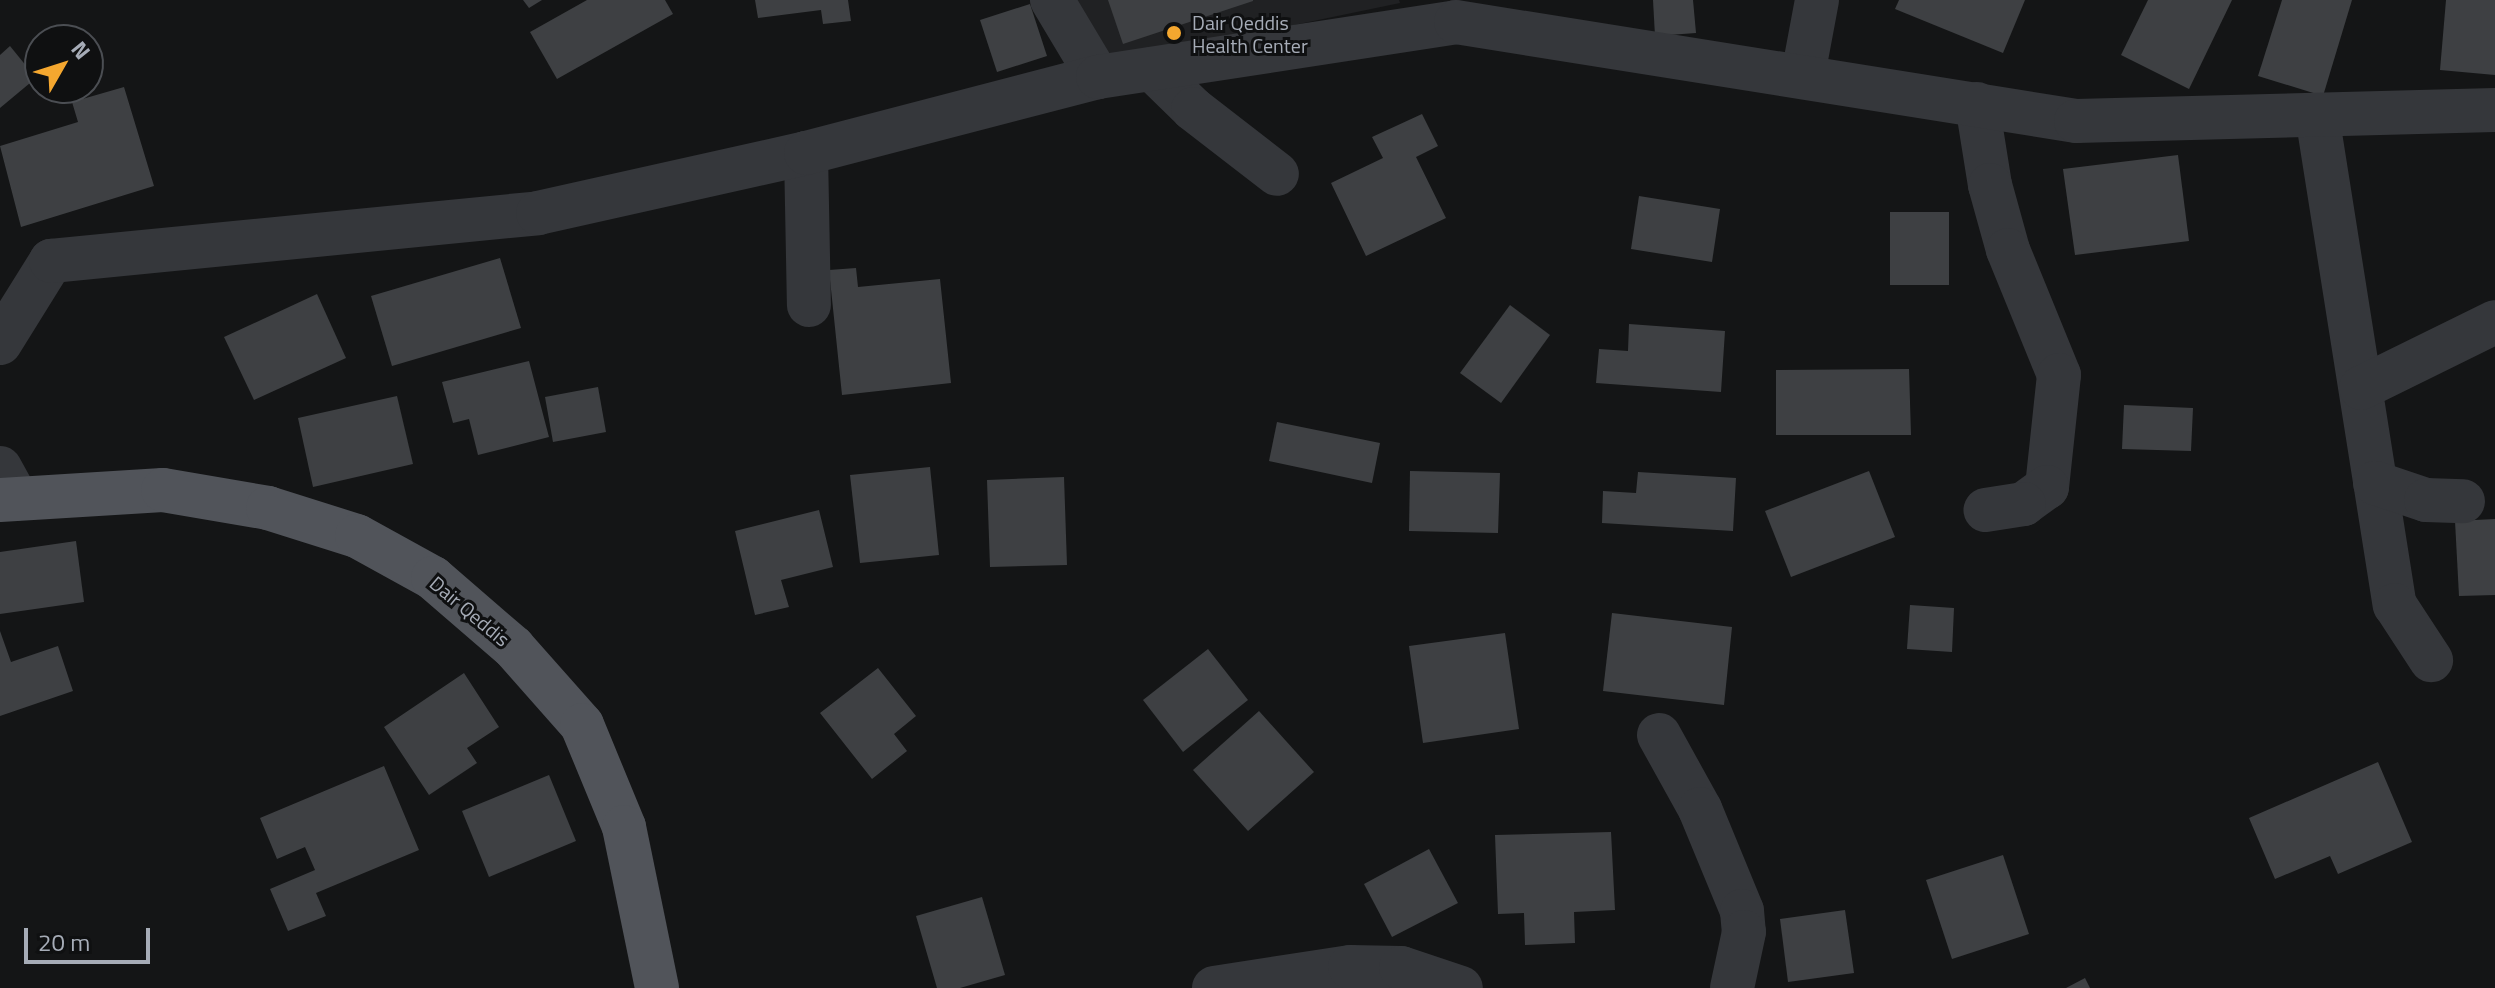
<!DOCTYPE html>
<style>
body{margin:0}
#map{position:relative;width:2495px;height:988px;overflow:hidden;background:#141516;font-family:"Titillium Web",sans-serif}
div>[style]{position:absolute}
.built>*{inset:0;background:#202123}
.building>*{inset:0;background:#3e4043}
.minor>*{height:44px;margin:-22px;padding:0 22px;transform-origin:22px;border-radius:22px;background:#35373b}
.major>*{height:44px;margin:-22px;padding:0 22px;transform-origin:22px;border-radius:22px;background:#51545a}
.dots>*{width:22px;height:22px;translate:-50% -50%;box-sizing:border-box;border:4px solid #0f1011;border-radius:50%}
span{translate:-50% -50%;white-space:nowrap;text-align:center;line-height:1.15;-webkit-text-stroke:6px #0f1011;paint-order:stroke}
.poi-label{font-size:20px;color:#a6acb7}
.left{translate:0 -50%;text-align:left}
.street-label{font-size:20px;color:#a6acb7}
.north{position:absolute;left:24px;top:24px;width:80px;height:80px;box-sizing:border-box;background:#0f1011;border:2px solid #4b4e53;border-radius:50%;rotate:51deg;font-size:22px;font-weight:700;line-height:32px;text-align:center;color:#a6acb7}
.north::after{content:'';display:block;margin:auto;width:28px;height:36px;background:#f4a72f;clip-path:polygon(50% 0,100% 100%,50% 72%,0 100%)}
.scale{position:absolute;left:24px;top:928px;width:126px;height:36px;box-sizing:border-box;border:4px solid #a6acb7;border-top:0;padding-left:10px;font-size:24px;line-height:28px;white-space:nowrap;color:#a6acb7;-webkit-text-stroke:6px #0f1011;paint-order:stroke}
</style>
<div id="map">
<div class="built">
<i style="clip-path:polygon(1074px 0,1399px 0,1400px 3px,1111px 63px)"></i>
</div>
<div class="building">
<i style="clip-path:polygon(523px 0,542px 0,529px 8px)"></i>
<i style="clip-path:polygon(587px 0,665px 0,673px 14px,557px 79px,530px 32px)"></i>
<i style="clip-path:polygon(755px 0,848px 0,851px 21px,823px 24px,821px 10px,758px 18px)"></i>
<i style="clip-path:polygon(1108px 0,1253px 0,1253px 1px,1123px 44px)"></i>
<i style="clip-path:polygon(1653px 0,1693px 0,1696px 33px,1655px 36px)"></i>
<i style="clip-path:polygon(1899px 0,2025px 0,2003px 53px,1895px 9px)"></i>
<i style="clip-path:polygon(2148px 0,2232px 0,2189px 89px,2121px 55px)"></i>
<i style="clip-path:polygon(2282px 0,2352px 0,2323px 96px,2258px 76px)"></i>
<i style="clip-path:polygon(2446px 0,2495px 0,2495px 75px,2440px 70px)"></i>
<i style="clip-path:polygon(1030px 4px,1047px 56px,997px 72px,980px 20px)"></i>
<i style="clip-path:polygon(10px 46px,36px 78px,0 108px,0 55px)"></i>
<i style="clip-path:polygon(124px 87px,154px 186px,21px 227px,0 146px,78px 122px,72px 102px)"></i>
<i style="clip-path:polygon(1422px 114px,1438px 146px,1416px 157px,1446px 218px,1366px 256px,1331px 183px,1383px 158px,1372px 137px)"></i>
<i style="clip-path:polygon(2178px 155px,2189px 241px,2075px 255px,2063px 169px)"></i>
<i style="clip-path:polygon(1639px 196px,1720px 209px,1712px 262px,1631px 249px)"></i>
<i style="clip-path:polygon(1890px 212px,1949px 212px,1949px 285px,1890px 285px)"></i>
<i style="clip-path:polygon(500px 258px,521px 328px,392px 366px,371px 296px)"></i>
<i style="clip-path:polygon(856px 268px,858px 287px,940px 279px,951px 383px,842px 395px,829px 270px)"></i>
<i style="clip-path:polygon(317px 294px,346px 358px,254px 400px,224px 337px)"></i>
<i style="clip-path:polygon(1510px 305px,1550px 335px,1501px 403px,1460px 373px)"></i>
<i style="clip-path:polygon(1629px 324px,1725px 331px,1721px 392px,1596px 383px,1599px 349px,1628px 351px)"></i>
<i style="clip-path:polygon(529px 361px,549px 437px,478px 455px,469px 419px,453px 423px,442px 382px)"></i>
<i style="clip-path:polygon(1909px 369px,1911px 435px,1776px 435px,1776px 370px)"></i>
<i style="clip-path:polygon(598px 387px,606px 432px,553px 442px,545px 397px)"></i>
<i style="clip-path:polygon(397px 396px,413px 464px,313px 487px,298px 418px)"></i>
<i style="clip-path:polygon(2124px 405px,2193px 408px,2191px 451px,2122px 449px)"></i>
<i style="clip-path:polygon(1277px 422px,1380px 443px,1372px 483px,1269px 461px)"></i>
<i style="clip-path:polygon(930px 467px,939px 555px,860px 563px,850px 475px)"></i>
<i style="clip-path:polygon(1410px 471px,1500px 473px,1498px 533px,1409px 531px)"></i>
<i style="clip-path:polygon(1869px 471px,1895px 537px,1791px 577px,1765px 511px)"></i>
<i style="clip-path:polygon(1638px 472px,1736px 478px,1733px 531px,1602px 523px,1603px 491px,1636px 493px)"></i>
<i style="clip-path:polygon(1064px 477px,1067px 565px,990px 567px,987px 480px)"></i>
<i style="clip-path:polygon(819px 510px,833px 567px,781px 580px,789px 607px,755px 615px,735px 531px)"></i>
<i style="clip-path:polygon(2495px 519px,2495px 595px,2459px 596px,2455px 521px)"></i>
<i style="clip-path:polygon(76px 541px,84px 602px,0 614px,0 552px)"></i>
<i style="clip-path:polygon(1910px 605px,1954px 608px,1952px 652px,1907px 649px)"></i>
<i style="clip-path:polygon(1612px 613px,1732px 627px,1724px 705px,1603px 691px)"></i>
<i style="clip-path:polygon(0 631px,11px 662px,58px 646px,73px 691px,0 716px)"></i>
<i style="clip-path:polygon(1505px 633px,1519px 729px,1423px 743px,1409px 646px)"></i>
<i style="clip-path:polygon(1208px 649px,1248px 700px,1183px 752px,1143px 700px)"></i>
<i style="clip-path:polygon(878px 668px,916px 716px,894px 734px,907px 751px,872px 779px,820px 713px)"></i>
<i style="clip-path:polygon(464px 673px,499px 727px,467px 748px,477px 763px,429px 795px,384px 727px)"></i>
<i style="clip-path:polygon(1259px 711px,1314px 772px,1248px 831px,1193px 770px)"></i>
<i style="clip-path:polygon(2378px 762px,2412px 842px,2338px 874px,2330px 856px,2275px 879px,2249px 818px)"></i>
<i style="clip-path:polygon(384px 766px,419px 850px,316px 893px,326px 916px,288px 931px,270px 889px,315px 870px,305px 847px,277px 859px,260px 818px)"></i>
<i style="clip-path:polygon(549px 775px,576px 841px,489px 877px,462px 811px)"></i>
<i style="clip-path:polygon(1611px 832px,1615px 910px,1574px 912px,1575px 943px,1525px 945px,1524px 913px,1498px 914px,1495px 835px)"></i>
<i style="clip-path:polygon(1429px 849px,1458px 903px,1392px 937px,1364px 884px)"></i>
<i style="clip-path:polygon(2003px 855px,2029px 934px,1952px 959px,1926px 880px)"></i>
<i style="clip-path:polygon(982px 897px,1005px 975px,960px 988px,937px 988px,916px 916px)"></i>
<i style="clip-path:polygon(1845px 910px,1854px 973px,1788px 982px,1780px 919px)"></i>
<i style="clip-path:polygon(2085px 978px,2090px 988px,2066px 988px)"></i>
</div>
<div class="minor">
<i style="left:1052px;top:0;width:90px;rotate:59.1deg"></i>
<i style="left:1152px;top:69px;width:57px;rotate:44.3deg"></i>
<i style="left:1193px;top:109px;width:106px;rotate:37.7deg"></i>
<i style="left:1803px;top:75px;width:76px;rotate:-79.4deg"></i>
<i style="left:1977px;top:104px;width:82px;rotate:80.9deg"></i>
<i style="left:1990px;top:185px;width:67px;rotate:74.5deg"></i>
<i style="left:2008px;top:250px;width:135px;rotate:67.8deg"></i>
<i style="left:2059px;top:375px;width:113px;rotate:96.1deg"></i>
<i style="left:2047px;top:487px;width:29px;rotate:144deg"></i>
<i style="left:2024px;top:504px;width:39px;rotate:171deg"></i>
<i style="left:2317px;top:115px;width:496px;rotate:81deg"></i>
<i style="left:2395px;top:605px;width:66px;rotate:56.8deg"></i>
<i style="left:806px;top:153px;width:152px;rotate:88.9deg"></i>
<i style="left:0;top:343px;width:97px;rotate:-58.1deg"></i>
<i style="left:51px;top:261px;width:489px;rotate:-5.6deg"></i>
<i style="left:538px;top:213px;width:275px;rotate:-12.6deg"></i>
<i style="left:806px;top:153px;width:302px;rotate:-14.6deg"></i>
<i style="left:1098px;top:77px;width:362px;rotate:-8.7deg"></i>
<i style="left:1456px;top:22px;width:628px;rotate:9.07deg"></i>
<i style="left:2076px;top:121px;width:419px;rotate:-1.5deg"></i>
<i style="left:2361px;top:388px;width:149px;rotate:-26.2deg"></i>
<i style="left:0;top:468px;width:35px;rotate:61deg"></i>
<i style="left:2375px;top:483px;width:54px;rotate:18.4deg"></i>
<i style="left:2426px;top:500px;width:37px;rotate:2deg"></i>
<i style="left:1659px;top:735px;width:85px;rotate:61deg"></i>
<i style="left:1700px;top:809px;width:110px;rotate:67.6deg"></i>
<i style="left:1742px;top:911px;width:21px;rotate:85deg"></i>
<i style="left:1744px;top:932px;width:57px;rotate:102.1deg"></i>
<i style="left:1214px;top:988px;width:138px;rotate:-8.8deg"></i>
<i style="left:1350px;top:967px;width:51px;rotate:1.1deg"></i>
<i style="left:1401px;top:968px;width:63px;rotate:18.4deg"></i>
</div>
<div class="major">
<i style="left:0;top:500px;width:163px;rotate:-3.5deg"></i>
<i style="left:163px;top:490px;width:107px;rotate:9.7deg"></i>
<i style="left:268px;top:508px;width:93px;rotate:17.5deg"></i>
<i style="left:357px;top:536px;width:87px;rotate:28.9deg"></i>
<i style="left:433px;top:578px;width:106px;rotate:40.8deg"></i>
<i style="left:513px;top:647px;width:104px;rotate:48.5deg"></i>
<i style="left:582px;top:725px;width:110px;rotate:67.6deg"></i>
<i style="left:624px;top:827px;width:164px;rotate:78.4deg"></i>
</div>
<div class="dots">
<i style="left:1174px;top:33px;background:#f4a72f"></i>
</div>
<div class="poi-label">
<span class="left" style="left:1192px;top:34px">Dair Qeddis<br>Health Center</span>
</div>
<div class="street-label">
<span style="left:470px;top:611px;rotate:40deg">Dair Qeddis</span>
</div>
<div class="north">N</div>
<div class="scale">20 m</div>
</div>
